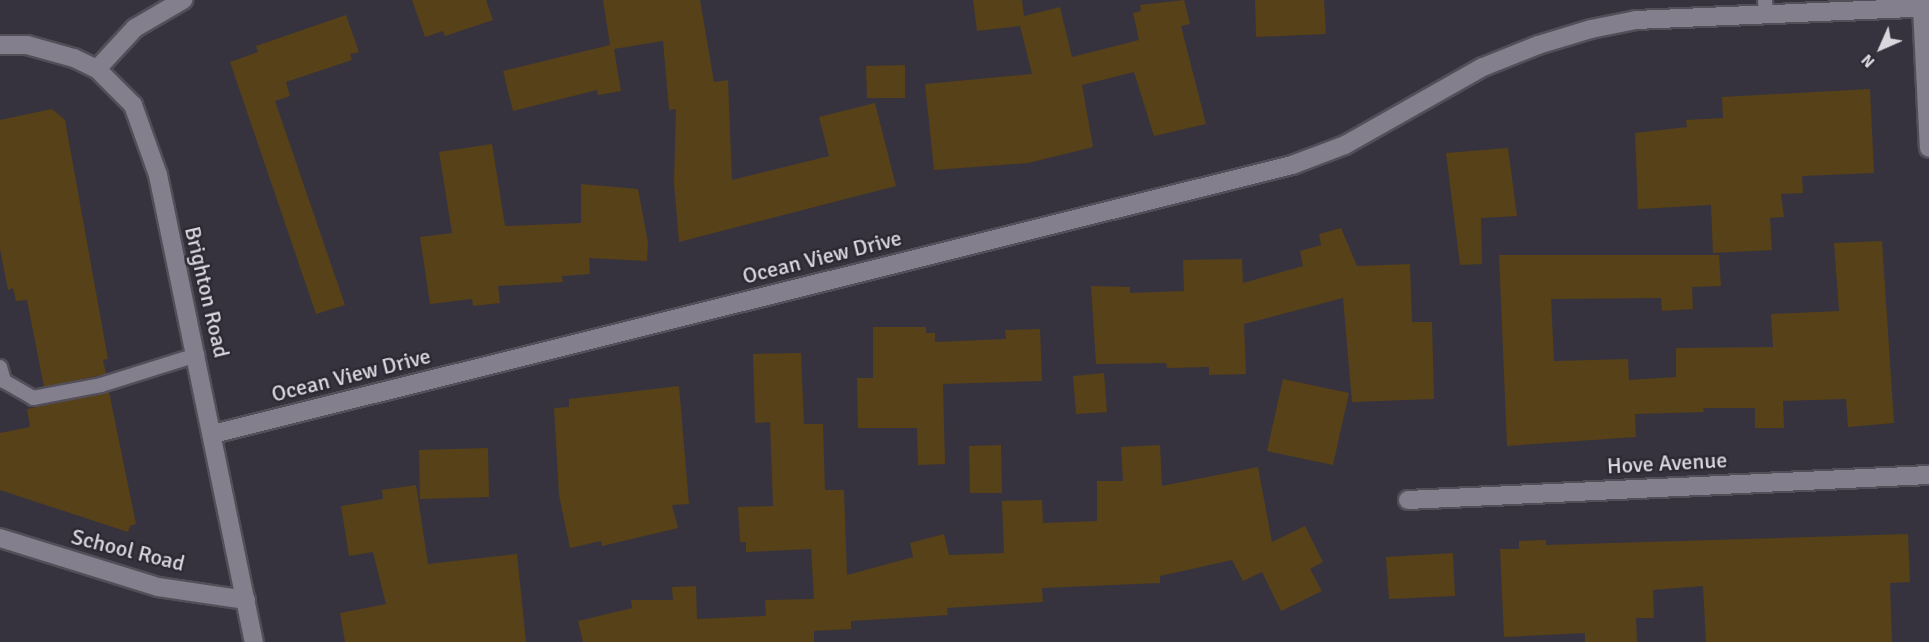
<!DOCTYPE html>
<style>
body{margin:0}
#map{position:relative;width:1929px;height:642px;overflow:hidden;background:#36333e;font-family:Signika,sans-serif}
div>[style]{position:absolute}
.building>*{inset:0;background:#574118}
.roads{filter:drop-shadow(2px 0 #534f59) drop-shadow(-2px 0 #534f59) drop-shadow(0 2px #534f59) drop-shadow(0 -2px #534f59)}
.lane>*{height:14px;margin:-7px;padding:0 7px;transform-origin:7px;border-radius:7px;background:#837f8d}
.street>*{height:18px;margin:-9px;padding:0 9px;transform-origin:9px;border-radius:9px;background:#837f8d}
span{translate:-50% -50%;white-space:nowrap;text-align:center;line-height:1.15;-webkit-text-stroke:5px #2c2934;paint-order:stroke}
.street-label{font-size:22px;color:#dad8df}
.north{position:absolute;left:1851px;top:18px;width:60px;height:60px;-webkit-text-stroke:4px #2c2934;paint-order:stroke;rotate:225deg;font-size:16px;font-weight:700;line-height:24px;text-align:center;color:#dad8df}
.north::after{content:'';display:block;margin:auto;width:21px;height:27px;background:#dad8df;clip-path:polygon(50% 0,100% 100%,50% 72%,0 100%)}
</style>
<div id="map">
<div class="building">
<i style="clip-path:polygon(412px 0,486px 0,493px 20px,445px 36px,443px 31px,425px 37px)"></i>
<i style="clip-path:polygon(603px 0,700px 0,714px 82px,728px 80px,732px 180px,829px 156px,819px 117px,875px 103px,896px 186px,679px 242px,674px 183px,676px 109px,669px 110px,663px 41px,614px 49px,621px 91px,598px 95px,597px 90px,513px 111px,503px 71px,610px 45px)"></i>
<i style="clip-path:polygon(973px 0,1022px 0,1024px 16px,1060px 7px,1072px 57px,1139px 40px,1133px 13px,1141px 11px,1140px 5px,1184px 0,1190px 24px,1181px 26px,1206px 124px,1154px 136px,1134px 72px,1082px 85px,1093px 147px,1028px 163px,934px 170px,925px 84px,1032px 74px,1020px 26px,977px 31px)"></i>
<i style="clip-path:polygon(1255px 0,1324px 0,1326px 34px,1256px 37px)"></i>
<i style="clip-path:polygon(346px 15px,359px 52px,350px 54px,352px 60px,286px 82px,290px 96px,275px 101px,345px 305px,316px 314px,230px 62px,258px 52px,256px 46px)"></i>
<i style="clip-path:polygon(905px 65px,905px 98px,867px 98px,866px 66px)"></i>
<i style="clip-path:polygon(1870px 89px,1874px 173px,1802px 176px,1803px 193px,1781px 194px,1784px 217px,1770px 218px,1772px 250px,1713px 253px,1711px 205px,1638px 209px,1635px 133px,1687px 127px,1686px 120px,1723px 118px,1722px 97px)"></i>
<i style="clip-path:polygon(52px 109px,65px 120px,108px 359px,103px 360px,106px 374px,44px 387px,27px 300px,16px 301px,13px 288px,8px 290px,0 249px,0 120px)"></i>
<i style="clip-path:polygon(492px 144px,505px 226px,581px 223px,581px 184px,638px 189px,648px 243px,647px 261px,589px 258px,590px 274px,562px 276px,563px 282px,498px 286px,500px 303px,473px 306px,472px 299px,430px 304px,420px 237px,452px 233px,439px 152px)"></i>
<i style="clip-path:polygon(1508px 148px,1517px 216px,1481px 218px,1482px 264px,1460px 265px,1446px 153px)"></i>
<i style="clip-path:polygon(1341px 228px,1357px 266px,1410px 264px,1412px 322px,1432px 322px,1434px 399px,1352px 402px,1343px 298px,1244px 324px,1246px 374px,1209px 375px,1209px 367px,1167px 368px,1166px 363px,1096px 364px,1091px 286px,1130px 287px,1130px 293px,1184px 291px,1183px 260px,1242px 259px,1243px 283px,1303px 266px,1300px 251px,1321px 245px,1319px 234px)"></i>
<i style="clip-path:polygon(1882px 241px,1894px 423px,1848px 427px,1846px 399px,1783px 401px,1784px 428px,1755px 428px,1755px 408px,1703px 408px,1704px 412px,1635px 414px,1636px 437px,1507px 446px,1499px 255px,1719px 255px,1721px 286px,1692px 287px,1693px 309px,1662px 311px,1661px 298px,1551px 299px,1554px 361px,1628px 359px,1629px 380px,1676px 377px,1676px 348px,1773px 347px,1771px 314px,1839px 311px,1834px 243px)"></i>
<i style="clip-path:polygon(873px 327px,926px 327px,926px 333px,935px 333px,935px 342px,1006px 339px,1005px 330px,1040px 329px,1042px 381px,943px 384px,945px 464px,918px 465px,917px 428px,858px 428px,857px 378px,873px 378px)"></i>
<i style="clip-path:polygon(801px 353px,804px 424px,823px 424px,825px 490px,844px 490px,847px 575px,913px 557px,910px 543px,944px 534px,949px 555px,1004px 553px,1002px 501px,1042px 500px,1043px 523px,1097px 521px,1097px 481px,1123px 481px,1121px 447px,1160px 445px,1162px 486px,1258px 467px,1272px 542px,1305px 526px,1323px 562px,1310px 569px,1322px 591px,1281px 611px,1262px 572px,1243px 581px,1232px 560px,1160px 576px,1160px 583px,1042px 588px,1043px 602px,947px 608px,948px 615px,851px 621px,851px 629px,814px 631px,814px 642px,583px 642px,578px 621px,632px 608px,631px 600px,673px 600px,672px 587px,696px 586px,697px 619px,766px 616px,765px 600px,814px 599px,811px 549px,746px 552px,746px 542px,740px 542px,738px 507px,773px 506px,770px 422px,755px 423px,753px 354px)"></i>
<i style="clip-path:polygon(1104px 373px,1107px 412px,1076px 414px,1073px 376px)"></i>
<i style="clip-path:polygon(1283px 379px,1349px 393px,1333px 465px,1267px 451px)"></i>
<i style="clip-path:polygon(679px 386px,689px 504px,672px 505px,678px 528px,602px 546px,601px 541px,570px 548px,559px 495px,554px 408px,569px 407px,569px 399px)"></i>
<i style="clip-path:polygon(109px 392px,136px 524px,130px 526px,128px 532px,0 490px,0 433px,30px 427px,27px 409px)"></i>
<i style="clip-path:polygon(1001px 445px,1002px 493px,970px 493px,969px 446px)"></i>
<i style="clip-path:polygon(488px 448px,489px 497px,420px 499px,419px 450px)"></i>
<i style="clip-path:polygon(416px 485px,428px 564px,517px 554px,526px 642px,345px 642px,340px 613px,386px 604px,373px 552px,349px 556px,341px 506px,383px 499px,382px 490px)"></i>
<i style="clip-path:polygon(1908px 534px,1910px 582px,1890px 583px,1892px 642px,1706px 642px,1703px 586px,1653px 590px,1654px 618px,1636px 618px,1637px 642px,1585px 642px,1585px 633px,1504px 637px,1500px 549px,1519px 549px,1519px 541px,1546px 540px,1546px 545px)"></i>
<i style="clip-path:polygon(1453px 553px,1455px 596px,1389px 599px,1386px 557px)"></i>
</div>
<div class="roads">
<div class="lane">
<i style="left:1765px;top:0;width:14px;rotate:86deg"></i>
<i style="left:0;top:367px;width:15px;rotate:74deg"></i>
<i style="left:4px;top:381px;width:34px;rotate:30deg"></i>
<i style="left:33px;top:398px;width:69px;rotate:-10.8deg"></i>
<i style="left:101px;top:385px;width:101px;rotate:-17.4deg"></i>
</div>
<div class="street">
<i style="left:1922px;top:7px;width:141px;rotate:87.2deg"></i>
<i style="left:0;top:45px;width:27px"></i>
<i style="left:27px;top:45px;width:49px;rotate:15.5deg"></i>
<i style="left:74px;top:58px;width:25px;rotate:26deg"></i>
<i style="left:97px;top:69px;width:51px;rotate:45deg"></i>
<i style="left:133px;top:105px;width:74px;rotate:70.3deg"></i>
<i style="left:158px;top:175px;width:477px;rotate:78.4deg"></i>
<i style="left:97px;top:69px;width:56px;rotate:-47.2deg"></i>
<i style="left:135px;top:28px;width:56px;rotate:-30.3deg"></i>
<i style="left:213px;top:434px;width:1112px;rotate:-14deg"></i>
<i style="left:1292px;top:165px;width:57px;rotate:-20.7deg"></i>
<i style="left:1345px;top:145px;width:159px;rotate:-29.5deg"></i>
<i style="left:1483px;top:67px;width:59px;rotate:-21.8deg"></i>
<i style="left:1538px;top:45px;width:55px;rotate:-16.8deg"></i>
<i style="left:1591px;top:29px;width:46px;rotate:-11.3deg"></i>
<i style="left:1636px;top:20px;width:293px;rotate:-2.5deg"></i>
<i style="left:1408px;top:500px;width:522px;rotate:-2.75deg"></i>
<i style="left:0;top:538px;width:165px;rotate:17.2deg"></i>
<i style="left:158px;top:587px;width:89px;rotate:8.4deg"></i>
</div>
</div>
<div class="street-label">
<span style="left:822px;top:257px;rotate:-14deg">Ocean View Drive</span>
<span style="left:207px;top:292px;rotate:77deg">Brighton Road</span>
<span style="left:351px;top:375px;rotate:-14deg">Ocean View Drive</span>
<span style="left:1667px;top:463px;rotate:-3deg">Hove Avenue</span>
<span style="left:128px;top:550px;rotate:14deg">School Road</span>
</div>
<div class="north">N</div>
</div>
